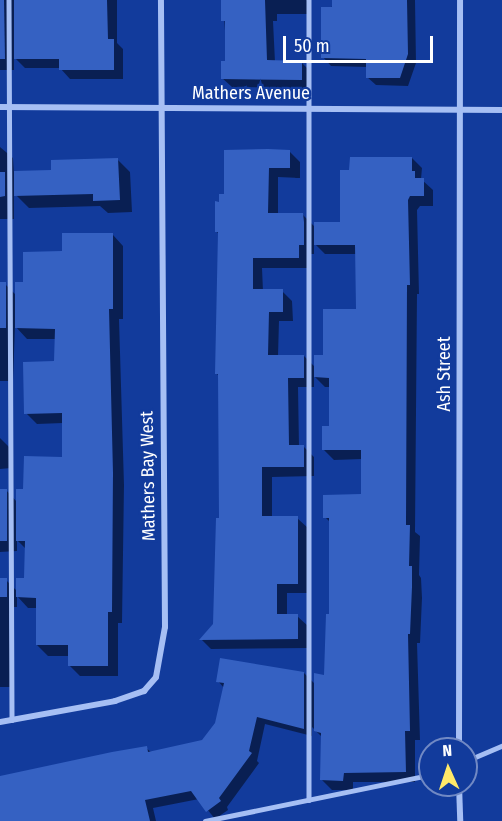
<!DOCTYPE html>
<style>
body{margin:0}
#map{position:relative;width:502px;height:821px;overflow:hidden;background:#123b9c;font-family:"Fira Sans Condensed",sans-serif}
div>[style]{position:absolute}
.shadow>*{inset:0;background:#0007}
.building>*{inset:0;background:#3561c2}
.service>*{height:4.5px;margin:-2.25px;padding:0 2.25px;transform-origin:2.25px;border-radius:2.25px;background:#a6bff4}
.minor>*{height:6px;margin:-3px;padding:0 3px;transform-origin:3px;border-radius:3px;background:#a6bff4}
span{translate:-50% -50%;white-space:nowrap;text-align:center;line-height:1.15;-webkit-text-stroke:4.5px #123b9c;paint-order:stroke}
.street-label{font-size:18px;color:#fff}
.north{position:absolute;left:418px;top:737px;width:60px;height:60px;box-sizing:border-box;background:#123b9c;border:2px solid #7189c4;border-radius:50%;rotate:357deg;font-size:16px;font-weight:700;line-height:24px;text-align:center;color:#fff}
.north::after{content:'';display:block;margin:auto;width:21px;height:27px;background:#ffe969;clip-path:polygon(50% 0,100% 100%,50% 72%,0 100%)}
.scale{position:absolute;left:283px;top:36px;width:150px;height:27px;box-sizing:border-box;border:3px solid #fff;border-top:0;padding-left:8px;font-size:18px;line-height:21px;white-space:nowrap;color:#fff;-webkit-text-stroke:4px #123b9c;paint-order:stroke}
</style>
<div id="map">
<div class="shadow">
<i style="clip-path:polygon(0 0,117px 0,117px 43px,123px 49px,123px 79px,70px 79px,60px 68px,25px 68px,14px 57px,14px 70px,0 70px)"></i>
<i style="clip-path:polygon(223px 0,309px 0,309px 14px,277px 14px,277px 21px,273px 21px,275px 62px,301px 62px,310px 71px,310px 88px,232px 87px,222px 78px,227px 62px)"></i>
<i style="clip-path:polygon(333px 0,415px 0,416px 63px,408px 86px,376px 85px,367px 77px,367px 67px,331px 66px,323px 57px)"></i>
<i style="clip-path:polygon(0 147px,13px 158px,14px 173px,53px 171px,117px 159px,130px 172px,132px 212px,108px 213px,100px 206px,29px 208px,14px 193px,14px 219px,0 219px)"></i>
<i style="clip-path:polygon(evenodd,290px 152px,300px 162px,300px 178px,278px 177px,278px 215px,303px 215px,315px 227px,341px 223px,412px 158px,422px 168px,421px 179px,433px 190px,433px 206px,420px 206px,417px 210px,419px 294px,417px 294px,415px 532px,420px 536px,419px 575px,421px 578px,422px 598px,420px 643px,417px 643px,420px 740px,415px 740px,415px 782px,353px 782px,353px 790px,332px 790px,322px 780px,323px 738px,312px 727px,312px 736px,265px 724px,257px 761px,259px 763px,227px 807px,228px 810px,215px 819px,199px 799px,153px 808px,156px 821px,0 821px,0 777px,146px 748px,151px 752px,203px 742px,216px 723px,224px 688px,218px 681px,304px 673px,315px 684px,325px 677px,330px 615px,330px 522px,325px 517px,362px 495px,362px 459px,334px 460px,324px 450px,331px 428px,330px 387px,325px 387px,314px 376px,314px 387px,298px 387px,299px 447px,304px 447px,314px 457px,314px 476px,272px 477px,272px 518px,297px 518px,308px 528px,308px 593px,287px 593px,287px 616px,297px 616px,308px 626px,308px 648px,211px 649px,201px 639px,214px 624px,221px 520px,219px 376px,217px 374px,219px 234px,216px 231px,220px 203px,225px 196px,290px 152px,314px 243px,325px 254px,357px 254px,357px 311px,315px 367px,304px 356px,278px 356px,279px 321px,293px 321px,292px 301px,282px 291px,263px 291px,262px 268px,309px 268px,309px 254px,314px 254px,314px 243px)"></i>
<i style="clip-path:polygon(113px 235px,123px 246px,123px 319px,119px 319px,124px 485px,122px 623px,118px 623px,118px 676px,80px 676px,69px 665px,69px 656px,48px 656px,37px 645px,37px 608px,28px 608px,17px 596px,17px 607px,14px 607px,14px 614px,9px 614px,11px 687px,0 687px,0 580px,6px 580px,17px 591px,25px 579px,26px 549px,17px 540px,17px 551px,0 552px,0 490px,6px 490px,17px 502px,25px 491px,63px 458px,63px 423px,37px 424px,26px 413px,56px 362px,56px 339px,27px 339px,15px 326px,13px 381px,0 381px,0 284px,5px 284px,16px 295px,25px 284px,64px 253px)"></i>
<i style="clip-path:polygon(0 438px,11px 449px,11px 468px,0 469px)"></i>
</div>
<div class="building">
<i style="clip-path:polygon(0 0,4px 0,5px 59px,0 59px)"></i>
<i style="clip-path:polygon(14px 0,107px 0,108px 39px,114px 39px,114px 70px,59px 70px,59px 59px,14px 59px)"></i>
<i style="clip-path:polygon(221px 0,265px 0,267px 60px,302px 61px,302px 80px,221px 79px,221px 61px,225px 61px,225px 21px,221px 21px)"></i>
<i style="clip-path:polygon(332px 0,407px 0,408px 54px,400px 78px,366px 78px,366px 59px,321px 58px,321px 7px,332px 7px)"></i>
<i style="clip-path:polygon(268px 149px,290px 150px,290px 168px,269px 168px,268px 213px,303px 213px,304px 222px,304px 245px,299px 245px,299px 258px,253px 258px,253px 289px,283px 289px,283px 312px,269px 312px,268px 355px,304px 355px,304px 378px,288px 378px,289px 445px,304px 445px,304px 467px,262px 467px,262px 516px,298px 516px,298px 584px,277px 584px,277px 614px,298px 614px,298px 639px,199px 640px,213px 624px,216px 518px,219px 518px,218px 374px,215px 374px,218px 232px,215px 232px,215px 201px,219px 202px,219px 194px,224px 194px,224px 150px)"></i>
<i style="clip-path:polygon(350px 157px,412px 157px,412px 171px,415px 171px,415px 178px,424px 178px,424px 196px,410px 196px,408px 200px,410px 285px,407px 285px,406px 525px,410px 525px,409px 566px,412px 566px,412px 587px,410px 634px,408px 634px,410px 731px,405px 731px,406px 772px,344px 773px,343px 781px,320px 780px,321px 733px,314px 731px,314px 673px,324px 675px,326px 614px,329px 614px,329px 518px,323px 518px,323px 495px,361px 494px,361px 450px,322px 450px,322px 426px,329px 426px,329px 378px,314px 377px,314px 355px,323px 355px,323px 309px,356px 309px,355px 245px,314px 245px,314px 222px,340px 222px,340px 170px,349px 170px)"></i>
<i style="clip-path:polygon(118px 158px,120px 200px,93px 201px,93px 194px,14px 196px,14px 171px,51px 170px,51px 160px)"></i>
<i style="clip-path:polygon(0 172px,5px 172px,5px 196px,0 197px)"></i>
<i style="clip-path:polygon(62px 233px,113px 233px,113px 309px,109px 309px,113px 473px,112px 612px,108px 612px,108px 666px,68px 666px,68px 645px,36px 645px,36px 598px,16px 597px,16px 578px,24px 578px,25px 541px,16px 541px,16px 489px,23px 489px,24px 456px,62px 457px,62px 413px,24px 414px,23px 362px,54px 361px,55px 329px,15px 328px,15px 282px,23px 282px,23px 252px,62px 251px)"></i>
<i style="clip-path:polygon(0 282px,6px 282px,6px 328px,0 328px)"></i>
<i style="clip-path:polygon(0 489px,7px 489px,7px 541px,0 541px)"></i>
<i style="clip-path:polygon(0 578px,7px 578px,7px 597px,0 597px)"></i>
<i style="clip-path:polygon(220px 658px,304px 672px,304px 729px,257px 717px,249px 751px,252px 753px,219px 798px,221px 801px,206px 812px,191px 791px,145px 800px,150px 821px,0 821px,0 776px,112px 752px,147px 746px,148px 752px,202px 740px,215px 723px,224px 683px,216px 682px)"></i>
</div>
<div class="service">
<i style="left:9px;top:0;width:720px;rotate:89.76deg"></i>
<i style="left:309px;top:0;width:800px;rotate:90deg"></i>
<i style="left:466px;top:761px;width:39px;rotate:-23deg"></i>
<i style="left:205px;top:821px;width:230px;rotate:-11.6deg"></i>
</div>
<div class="minor">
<i style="left:0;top:107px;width:502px;rotate:0.34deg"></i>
<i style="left:0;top:722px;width:117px;rotate:-10.3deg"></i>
<i style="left:115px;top:701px;width:31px;rotate:-19deg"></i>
<i style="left:144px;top:691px;width:18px;rotate:-49deg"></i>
<i style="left:156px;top:677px;width:51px;rotate:-79.8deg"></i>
<i style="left:165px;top:627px;width:627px;rotate:-90.37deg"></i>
<i style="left:459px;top:749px;width:749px;rotate:-89.92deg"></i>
<i style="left:459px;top:785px;width:36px;rotate:88deg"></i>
</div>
<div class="street-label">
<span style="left:251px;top:93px">Mathers Avenue</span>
<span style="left:444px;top:374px;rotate:-90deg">Ash Street</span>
<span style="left:148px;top:476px;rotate:-91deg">Mathers Bay West</span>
</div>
<div class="north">N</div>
<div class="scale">50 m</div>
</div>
